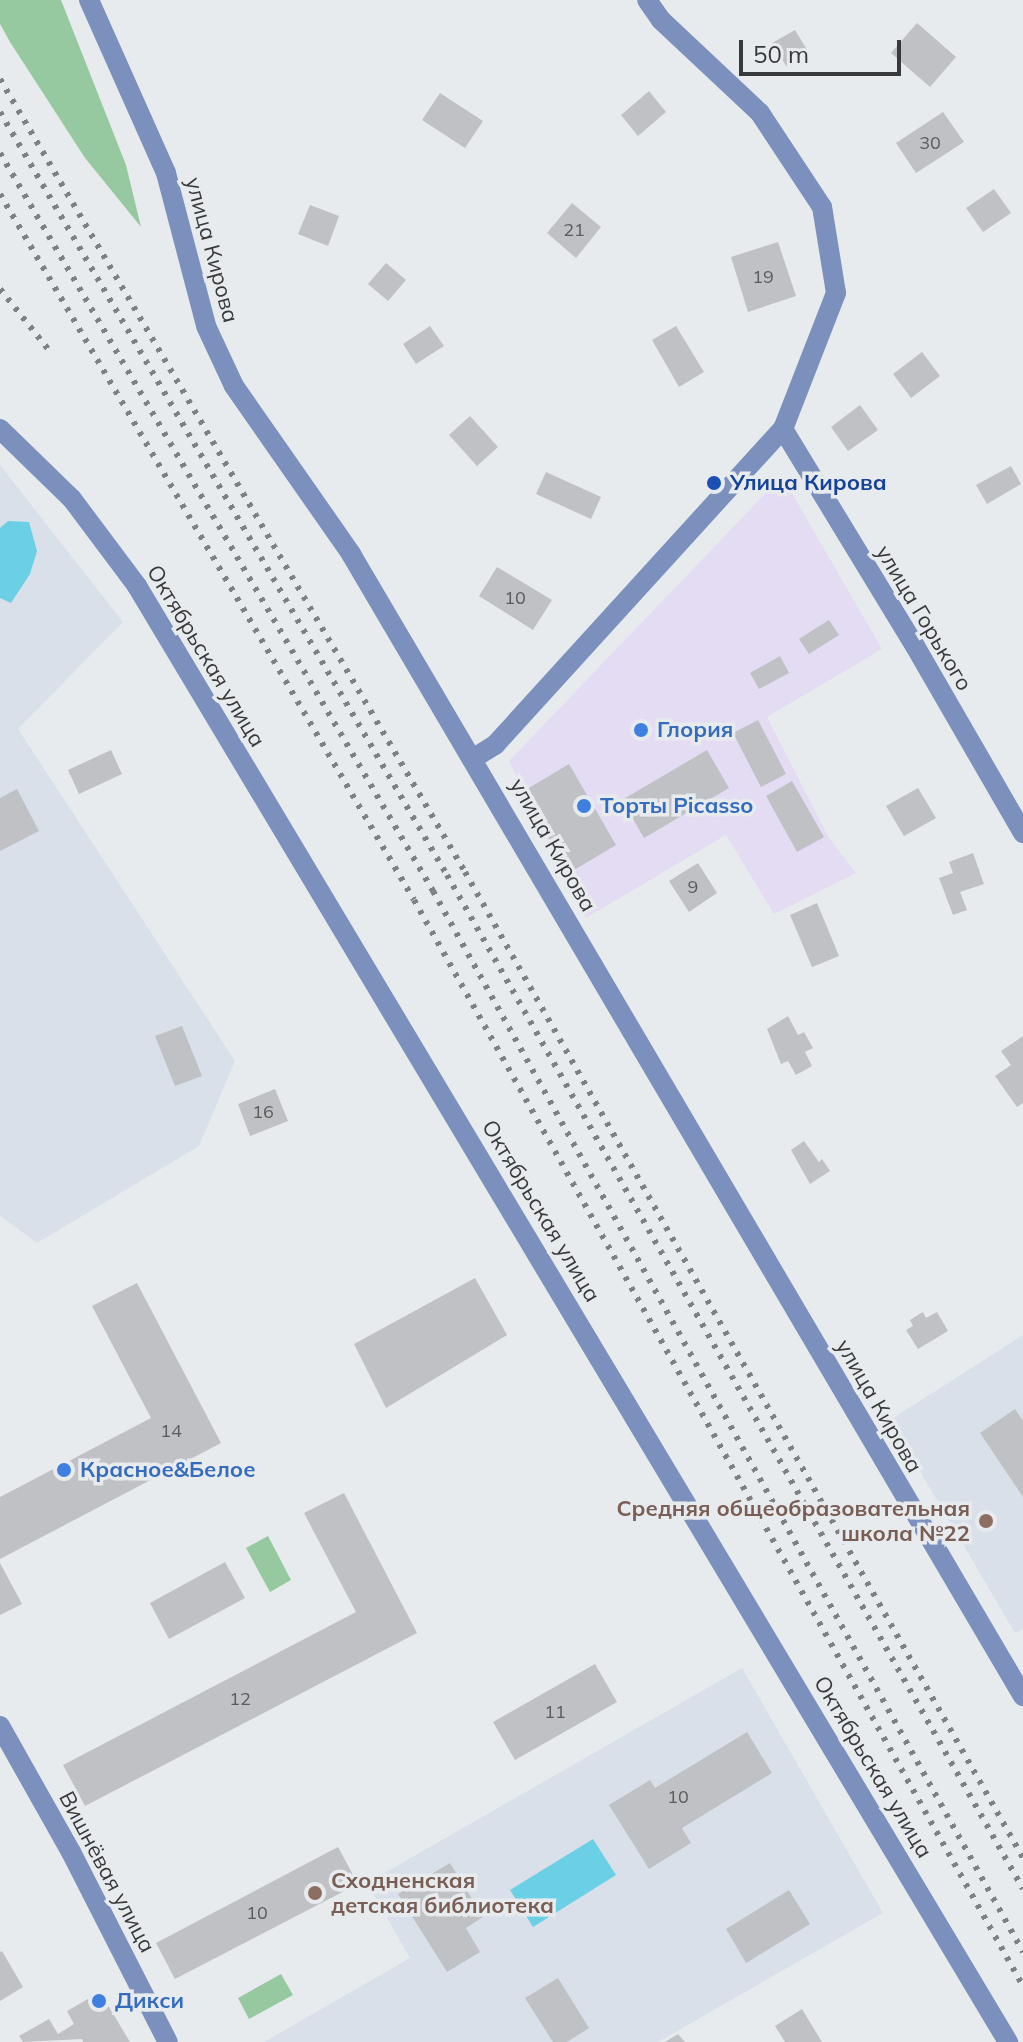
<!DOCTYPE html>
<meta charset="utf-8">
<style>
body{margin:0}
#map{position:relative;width:1023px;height:2042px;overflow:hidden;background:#e8ebee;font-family:Mulish,sans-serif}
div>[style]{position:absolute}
.commercial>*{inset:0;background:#e4dcf2}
.built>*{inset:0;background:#d9e0ea}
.green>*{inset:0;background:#97c9a1}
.water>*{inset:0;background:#6bcfe5}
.building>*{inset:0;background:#bfc1c4}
.minor>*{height:20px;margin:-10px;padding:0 10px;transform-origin:10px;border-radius:10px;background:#7b90bd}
.rail>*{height:6px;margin-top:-3px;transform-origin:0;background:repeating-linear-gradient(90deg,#7f8082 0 4px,transparent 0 12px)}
.dots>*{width:22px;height:22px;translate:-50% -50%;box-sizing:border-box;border:4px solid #e8ebee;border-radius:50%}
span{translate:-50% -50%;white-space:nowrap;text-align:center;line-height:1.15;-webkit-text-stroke:7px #e8ebee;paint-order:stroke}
.number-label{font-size:18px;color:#5a5b5c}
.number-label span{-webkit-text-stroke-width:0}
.street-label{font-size:22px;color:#38393a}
.transit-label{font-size:22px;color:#164399;font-weight:700}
.left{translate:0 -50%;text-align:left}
.shop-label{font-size:22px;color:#366cbe;font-weight:700}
.education-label{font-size:22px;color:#785e54;font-weight:700}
.right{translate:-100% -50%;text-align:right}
.scale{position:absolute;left:739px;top:40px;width:162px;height:36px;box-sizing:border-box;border:4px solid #38393a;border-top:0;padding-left:10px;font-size:24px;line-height:28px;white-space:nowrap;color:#38393a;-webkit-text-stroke:6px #e8ebee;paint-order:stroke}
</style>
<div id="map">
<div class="commercial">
<i style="clip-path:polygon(782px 476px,882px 649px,767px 717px,829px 838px,856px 873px,774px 914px,726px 835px,586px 918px,509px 761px)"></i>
</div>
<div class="built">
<i style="clip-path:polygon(0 465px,123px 622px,18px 729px,235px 1061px,199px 1146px,37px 1243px,0 1216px)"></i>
<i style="clip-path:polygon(1023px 1335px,1023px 1629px,1015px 1633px,890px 1420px)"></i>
<i style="clip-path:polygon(742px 1668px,883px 1913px,658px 2042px,264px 2042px,410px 1958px,367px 1883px)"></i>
</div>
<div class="green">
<i style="clip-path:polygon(0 0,61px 0,126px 165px,141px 227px,85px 158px,10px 42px,0 24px)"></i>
<i style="clip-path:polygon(268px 1536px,291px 1580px,270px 1592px,246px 1548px)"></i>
<i style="clip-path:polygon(281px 1974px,293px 1995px,249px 2019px,238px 1998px)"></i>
</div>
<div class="water">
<i style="clip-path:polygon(8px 521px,29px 522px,37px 551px,30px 574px,11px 603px,0 598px,0 528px)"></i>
<i style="clip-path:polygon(593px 1839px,616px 1875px,533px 1927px,510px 1890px)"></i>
</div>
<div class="building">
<i style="clip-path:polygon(917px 23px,956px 57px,930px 87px,891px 53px)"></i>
<i style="clip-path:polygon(795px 30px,809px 53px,786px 66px,772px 43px)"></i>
<i style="clip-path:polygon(649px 91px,666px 112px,638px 136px,621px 115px)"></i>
<i style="clip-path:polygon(440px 93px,483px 121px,465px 148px,422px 120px)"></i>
<i style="clip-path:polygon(943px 112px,964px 142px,916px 173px,896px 143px)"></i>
<i style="clip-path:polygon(994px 189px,1011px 213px,983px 232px,966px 208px)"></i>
<i style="clip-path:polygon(572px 203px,601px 227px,576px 258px,547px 233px)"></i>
<i style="clip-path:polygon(310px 205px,339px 216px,328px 246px,298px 234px)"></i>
<i style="clip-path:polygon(778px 242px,796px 296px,748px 312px,731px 257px)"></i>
<i style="clip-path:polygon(386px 263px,406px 280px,388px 301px,368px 284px)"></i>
<i style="clip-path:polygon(430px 326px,444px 346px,416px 364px,403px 344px)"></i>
<i style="clip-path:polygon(676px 326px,704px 372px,679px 387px,652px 340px)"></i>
<i style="clip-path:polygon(922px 352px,940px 376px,911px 398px,893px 374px)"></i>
<i style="clip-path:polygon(860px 405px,878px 430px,848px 451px,831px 427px)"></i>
<i style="clip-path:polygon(470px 416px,498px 447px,477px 466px,449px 435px)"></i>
<i style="clip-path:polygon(1011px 466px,1021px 484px,987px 504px,976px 485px)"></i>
<i style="clip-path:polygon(546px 472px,601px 497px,591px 519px,536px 494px)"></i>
<i style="clip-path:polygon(497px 567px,552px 600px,533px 630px,479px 596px)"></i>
<i style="clip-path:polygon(829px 620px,839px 635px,809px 654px,799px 639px)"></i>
<i style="clip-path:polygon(780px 656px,789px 673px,759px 689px,750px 673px)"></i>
<i style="clip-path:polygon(758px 720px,786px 774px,761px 787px,733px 733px)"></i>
<i style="clip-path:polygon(111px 750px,122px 774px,79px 794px,68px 770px)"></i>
<i style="clip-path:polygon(707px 750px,729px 788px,644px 838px,622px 800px)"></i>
<i style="clip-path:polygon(569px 764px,616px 845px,569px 873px,522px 792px)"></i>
<i style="clip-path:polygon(792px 781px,824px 837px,797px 852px,766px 796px)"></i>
<i style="clip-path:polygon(918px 788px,936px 818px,904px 836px,886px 806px)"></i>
<i style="clip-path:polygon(17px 789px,39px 831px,0 851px,0 798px)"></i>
<i style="clip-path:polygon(973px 853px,984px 884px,960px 892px,967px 910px,953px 915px,939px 878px,953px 873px,949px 862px)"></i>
<i style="clip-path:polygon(698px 863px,717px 893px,689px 912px,669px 881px)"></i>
<i style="clip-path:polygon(817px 903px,839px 956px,812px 967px,790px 915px)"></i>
<i style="clip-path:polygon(788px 1016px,798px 1035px,804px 1032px,813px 1048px,805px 1052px,812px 1066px,796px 1075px,788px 1061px,781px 1064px,767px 1029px)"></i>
<i style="clip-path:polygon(182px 1026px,202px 1076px,175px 1086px,155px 1036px)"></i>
<i style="clip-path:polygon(1023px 1036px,1023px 1103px,1017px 1107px,995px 1076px,1011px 1065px,1001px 1051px)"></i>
<i style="clip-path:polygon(275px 1089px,288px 1121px,250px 1136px,238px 1104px)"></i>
<i style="clip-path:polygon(804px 1141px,819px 1162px,822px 1159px,830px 1171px,810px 1184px,791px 1150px)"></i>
<i style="clip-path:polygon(475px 1278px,507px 1335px,386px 1408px,354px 1344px)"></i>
<i style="clip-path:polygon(137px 1283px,221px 1443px,0 1559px,0 1497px,151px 1418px,92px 1306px)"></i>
<i style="clip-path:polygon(923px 1312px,926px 1318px,937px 1312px,948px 1331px,918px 1349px,906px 1330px,913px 1326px,910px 1320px)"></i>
<i style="clip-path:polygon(1015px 1409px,1023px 1421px,1023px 1497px,980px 1433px)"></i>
<i style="clip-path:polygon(344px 1493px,417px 1633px,85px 1806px,63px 1765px,356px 1612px,304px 1513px)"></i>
<i style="clip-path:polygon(225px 1562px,245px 1598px,169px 1639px,150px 1603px)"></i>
<i style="clip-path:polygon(0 1563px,22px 1604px,0 1615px)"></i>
<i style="clip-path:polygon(595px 1664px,617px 1702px,515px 1760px,493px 1722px)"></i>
<i style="clip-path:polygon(747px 1732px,772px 1773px,682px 1828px,691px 1843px,649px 1869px,609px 1805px,650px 1780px,655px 1788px)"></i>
<i style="clip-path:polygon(338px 1847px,358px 1884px,175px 1979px,156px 1943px)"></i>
<i style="clip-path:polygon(450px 1863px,483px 1917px,466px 1928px,480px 1952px,447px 1972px,398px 1894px)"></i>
<i style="clip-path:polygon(789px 1890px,810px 1924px,746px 1963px,726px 1929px)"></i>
<i style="clip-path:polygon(2px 1951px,23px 1987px,0 2001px,0 1952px)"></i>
<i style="clip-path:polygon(558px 1978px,589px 2028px,567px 2042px,553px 2042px,525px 1998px)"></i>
<i style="clip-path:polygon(100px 1992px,130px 2042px,83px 2042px,82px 2039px,23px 2042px,19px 2036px,49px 2019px,58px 2034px,74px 2024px,67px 2011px)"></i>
<i style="clip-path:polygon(802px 2009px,822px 2042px,785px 2042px,775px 2026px)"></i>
<i style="clip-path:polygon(678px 2034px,685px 2042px,665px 2042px)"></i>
</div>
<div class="minor">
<i style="left:89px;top:0;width:189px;rotate:66deg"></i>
<i style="left:166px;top:173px;width:158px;rotate:75.3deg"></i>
<i style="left:206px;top:326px;width:66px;rotate:65deg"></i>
<i style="left:234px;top:386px;width:205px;rotate:55.1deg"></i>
<i style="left:351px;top:554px;width:1325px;rotate:59.53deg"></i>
<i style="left:0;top:429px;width:100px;rotate:44.2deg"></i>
<i style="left:72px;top:499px;width:109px;rotate:53.2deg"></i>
<i style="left:137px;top:586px;width:1697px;rotate:59.11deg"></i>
<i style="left:783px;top:429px;width:254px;rotate:58.7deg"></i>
<i style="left:915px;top:646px;width:216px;rotate:60deg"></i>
<i style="left:474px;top:758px;width:25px;rotate:-32deg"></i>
<i style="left:495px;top:745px;width:428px;rotate:-47.7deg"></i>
<i style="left:783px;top:429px;width:146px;rotate:-68.7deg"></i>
<i style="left:836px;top:293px;width:87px;rotate:-99.2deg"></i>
<i style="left:822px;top:207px;width:113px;rotate:-123.4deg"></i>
<i style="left:760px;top:113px;width:136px;rotate:-136.8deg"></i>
<i style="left:661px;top:20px;width:24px;rotate:-125deg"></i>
<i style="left:0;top:1726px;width:145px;rotate:60.6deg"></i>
<i style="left:71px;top:1852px;width:213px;rotate:63deg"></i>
</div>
<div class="rail">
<i style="left:0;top:79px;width:919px;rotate:59.61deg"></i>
<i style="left:465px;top:872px;width:1133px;rotate:60.49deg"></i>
<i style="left:0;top:112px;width:884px;rotate:59.64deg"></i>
<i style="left:447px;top:875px;width:1166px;rotate:60.4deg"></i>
<i style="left:0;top:153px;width:856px;rotate:59.6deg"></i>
<i style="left:433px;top:891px;width:1214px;rotate:60.92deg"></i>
<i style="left:0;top:194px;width:818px;rotate:59.61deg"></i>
<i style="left:414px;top:900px;width:1245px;rotate:60.72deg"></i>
<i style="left:0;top:289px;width:83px;rotate:51.3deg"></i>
</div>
<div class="dots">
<i style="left:714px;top:483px;background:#1a4fb4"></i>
<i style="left:641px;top:730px;background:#3f7fe0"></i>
<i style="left:584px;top:806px;background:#3f7fe0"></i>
<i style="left:64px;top:1470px;background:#3f7fe0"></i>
<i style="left:986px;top:1521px;background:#8d6e63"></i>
<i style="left:315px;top:1893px;background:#8d6e63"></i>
<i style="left:99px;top:2001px;background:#3f7fe0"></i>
</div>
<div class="number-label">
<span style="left:930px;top:143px">30</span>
<span style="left:574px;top:230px">21</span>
<span style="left:763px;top:277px">19</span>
<span style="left:515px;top:598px">10</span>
<span style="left:693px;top:887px">9</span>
<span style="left:263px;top:1112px">16</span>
<span style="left:171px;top:1431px">14</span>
<span style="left:240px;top:1699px">12</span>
<span style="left:555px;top:1712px">11</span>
<span style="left:678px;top:1797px">10</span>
<span style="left:257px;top:1913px">10</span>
</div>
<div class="street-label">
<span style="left:212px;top:250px;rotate:75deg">улица Кирова</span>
<span style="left:924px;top:618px;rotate:59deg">улица Горького</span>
<span style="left:206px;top:656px;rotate:59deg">Октябрьская улица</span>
<span style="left:553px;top:845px;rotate:60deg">улица Кирова</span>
<span style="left:541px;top:1211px;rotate:59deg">Октябрьская улица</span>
<span style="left:879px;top:1406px;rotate:60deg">улица Кирова</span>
<span style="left:873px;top:1767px;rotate:59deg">Октябрьская улица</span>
<span style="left:107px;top:1872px;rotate:62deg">Вишнёвая улица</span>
</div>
<div class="transit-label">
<span class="left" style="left:730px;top:483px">Улица Кирова</span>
</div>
<div class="shop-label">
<span class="left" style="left:657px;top:730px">Глория</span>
<span class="left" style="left:600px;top:806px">Торты Picasso</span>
<span class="left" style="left:80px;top:1470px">Красное&amp;Белое</span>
<span class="left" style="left:115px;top:2001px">Дикси</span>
</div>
<div class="education-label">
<span class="right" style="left:970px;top:1521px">Средняя общеобразовательная<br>школа №22</span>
<span class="left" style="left:331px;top:1893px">Сходненская<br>детская библиотека</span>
</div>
<div class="scale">50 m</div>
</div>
